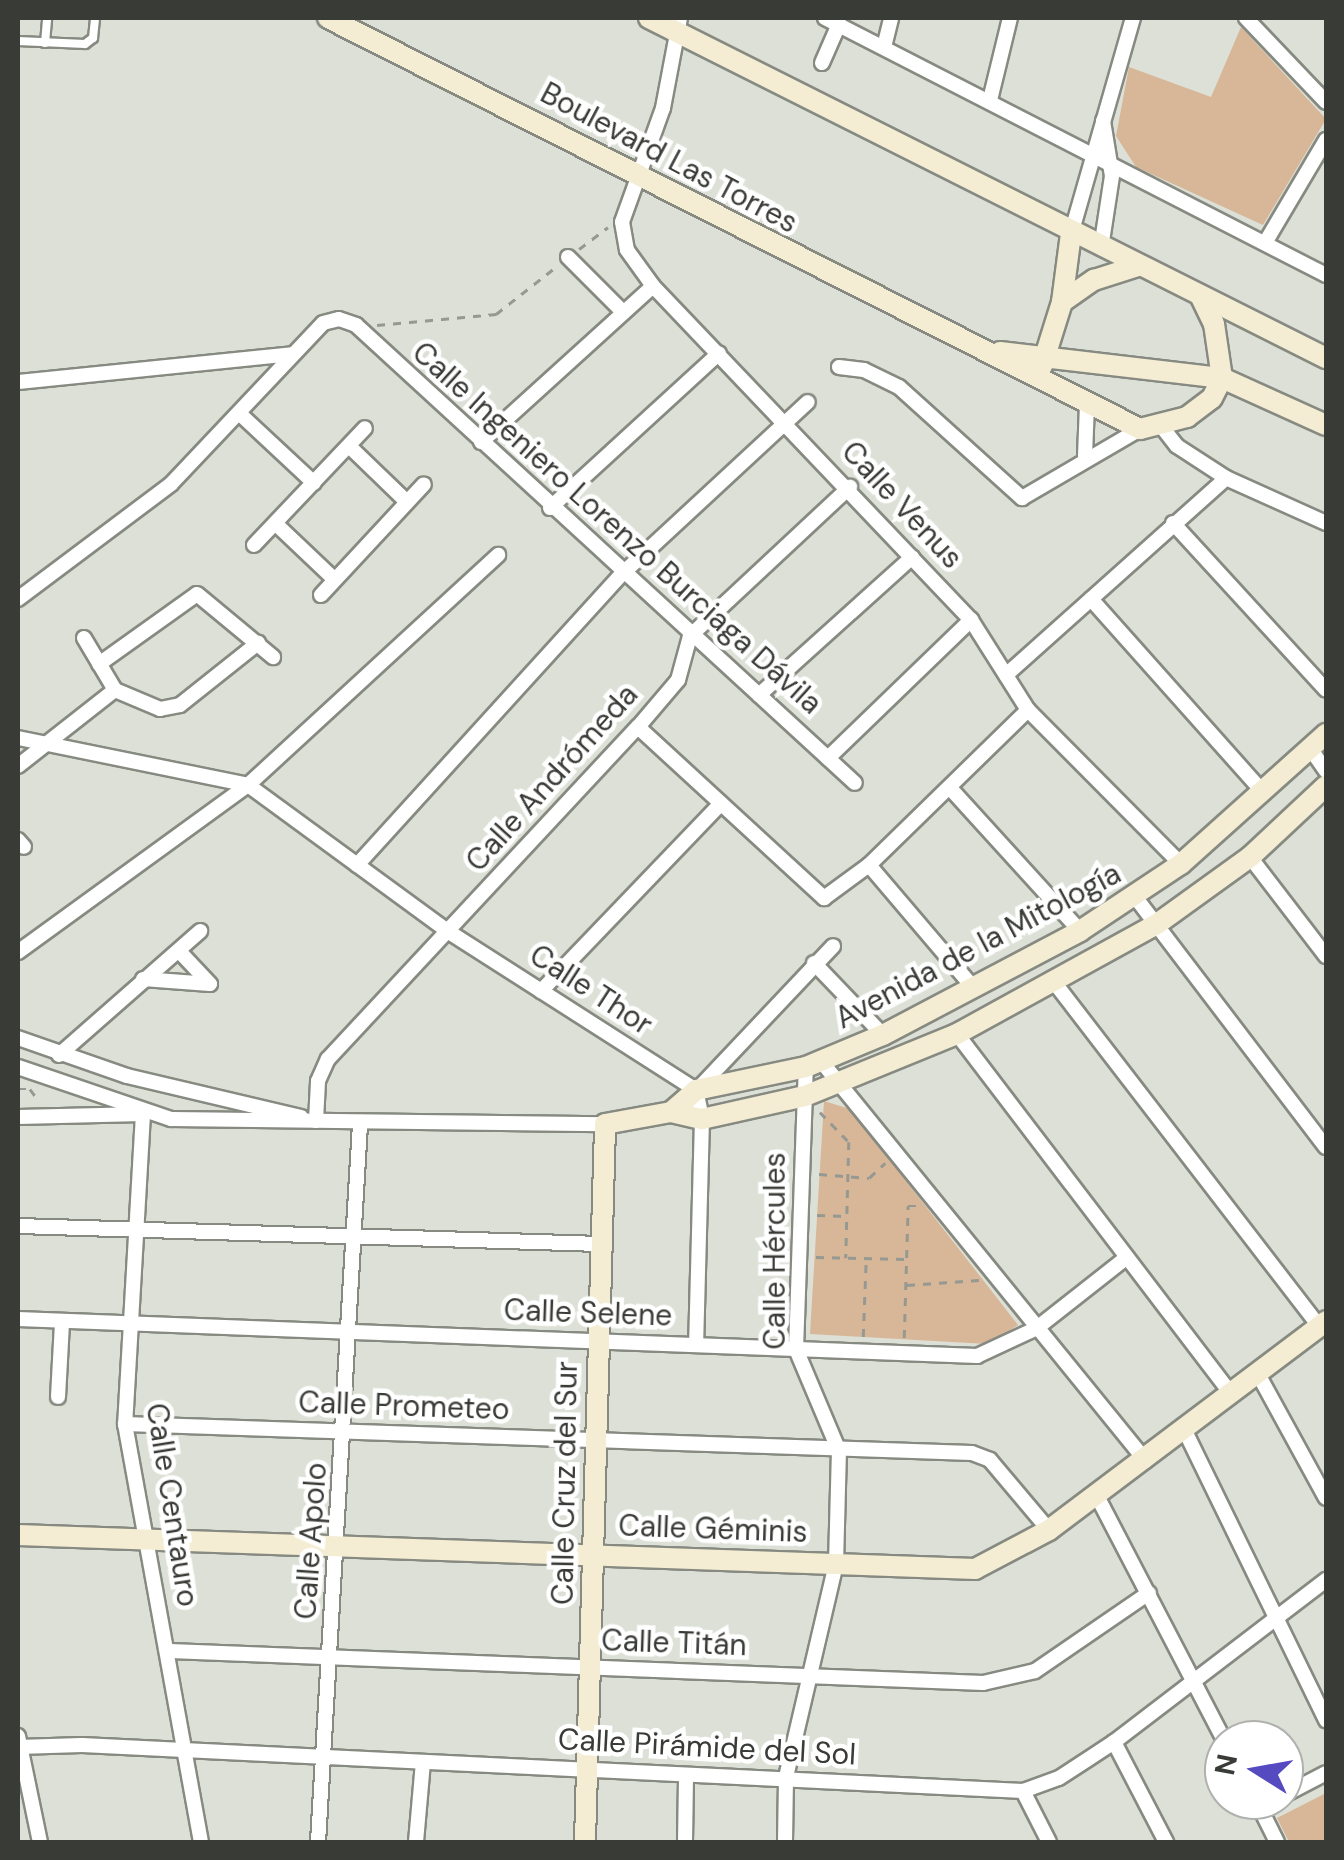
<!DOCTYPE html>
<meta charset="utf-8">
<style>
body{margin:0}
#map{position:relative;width:1344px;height:1860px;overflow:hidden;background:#dce0d6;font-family:"DM Sans",sans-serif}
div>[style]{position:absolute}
.green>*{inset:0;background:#d8b698}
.path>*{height:2.5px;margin-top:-1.25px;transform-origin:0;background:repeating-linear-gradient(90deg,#969991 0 8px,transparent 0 16px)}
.roads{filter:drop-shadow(2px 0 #868a81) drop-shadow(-2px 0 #868a81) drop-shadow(0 2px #868a81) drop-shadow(0 -2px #868a81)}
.lane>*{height:8px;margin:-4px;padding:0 4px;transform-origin:4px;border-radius:4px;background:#fff}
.street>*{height:14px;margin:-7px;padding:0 7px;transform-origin:7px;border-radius:7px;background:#fff}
.secondary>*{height:20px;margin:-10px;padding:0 10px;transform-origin:10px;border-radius:10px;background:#f4edd4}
span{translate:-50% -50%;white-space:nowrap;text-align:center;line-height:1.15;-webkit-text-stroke:9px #fff;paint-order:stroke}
.street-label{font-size:30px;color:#393b37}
.frame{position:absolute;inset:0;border:20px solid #393b37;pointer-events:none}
.north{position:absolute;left:1204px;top:1720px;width:100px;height:100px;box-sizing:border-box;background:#fff;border:2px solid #b0b1af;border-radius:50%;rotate:281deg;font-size:28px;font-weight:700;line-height:40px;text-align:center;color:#393b37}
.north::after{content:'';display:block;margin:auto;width:35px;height:45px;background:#564ac1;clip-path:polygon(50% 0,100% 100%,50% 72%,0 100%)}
</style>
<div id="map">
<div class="green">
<i style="clip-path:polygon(1241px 27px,1326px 119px,1263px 225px,1136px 167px,1116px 136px,1129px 67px,1211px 97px)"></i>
<i style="clip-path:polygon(824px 1101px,850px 1109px,1018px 1325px,988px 1344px,810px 1334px)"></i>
<i style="clip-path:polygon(1326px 1793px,1326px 1842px,1289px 1842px,1277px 1818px)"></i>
</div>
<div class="path">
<i style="left:579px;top:249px;width:36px;rotate:-37deg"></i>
<i style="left:377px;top:325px;width:120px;rotate:-5.3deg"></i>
<i style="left:496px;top:314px;width:78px;rotate:-38.2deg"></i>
<i style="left:18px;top:1089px;width:12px"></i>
<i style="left:30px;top:1089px;width:15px;rotate:53deg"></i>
<i style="left:820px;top:1112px;width:42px;rotate:46deg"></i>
<i style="left:849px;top:1142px;width:116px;rotate:91.5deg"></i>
<i style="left:819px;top:1174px;width:50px;rotate:4.6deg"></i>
<i style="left:869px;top:1178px;width:22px;rotate:-43deg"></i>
<i style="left:817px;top:1215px;width:30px;rotate:2deg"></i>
<i style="left:816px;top:1257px;width:90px;rotate:1.3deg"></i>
<i style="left:907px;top:1285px;width:72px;rotate:-4deg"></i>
<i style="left:863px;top:1337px;width:77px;rotate:-87.8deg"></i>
<i style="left:904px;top:1338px;width:132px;rotate:-88.3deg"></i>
<i style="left:908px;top:1206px;width:10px"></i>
</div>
<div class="roads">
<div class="lane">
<i style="left:18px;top:41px;width:67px;rotate:2.6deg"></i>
<i style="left:85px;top:44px;width:10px;rotate:-37deg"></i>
<i style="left:93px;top:38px;width:20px;rotate:-84deg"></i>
<i style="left:45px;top:43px;width:25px;rotate:-85deg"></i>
</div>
<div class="street">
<i style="left:680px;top:18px;width:92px;rotate:100.7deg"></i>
<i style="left:663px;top:108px;width:121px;rotate:109.8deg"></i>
<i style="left:622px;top:222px;width:28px;rotate:80deg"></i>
<i style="left:627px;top:250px;width:44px;rotate:54.2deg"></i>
<i style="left:653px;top:286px;width:461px;rotate:46.4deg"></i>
<i style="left:971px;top:620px;width:107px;rotate:57.7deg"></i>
<i style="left:1028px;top:710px;width:217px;rotate:45.2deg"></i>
<i style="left:825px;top:18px;width:563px;rotate:27.16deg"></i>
<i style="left:1246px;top:18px;width:116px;rotate:46.4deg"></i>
<i style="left:884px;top:47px;width:30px;rotate:-76deg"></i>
<i style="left:822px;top:63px;width:43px;rotate:-66.4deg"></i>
<i style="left:990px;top:100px;width:84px;rotate:-76.3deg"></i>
<i style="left:1071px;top:234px;width:225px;rotate:-74deg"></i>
<i style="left:1265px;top:243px;width:120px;rotate:-59.4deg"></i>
<i style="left:1101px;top:248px;width:73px;rotate:-81.3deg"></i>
<i style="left:1112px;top:176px;width:56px;rotate:-99.3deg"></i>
<i style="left:568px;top:257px;width:76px;rotate:45deg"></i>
<i style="left:839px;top:367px;width:25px;rotate:7deg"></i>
<i style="left:864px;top:370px;width:39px;rotate:26deg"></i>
<i style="left:899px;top:387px;width:166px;rotate:42.1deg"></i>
<i style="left:1022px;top:498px;width:137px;rotate:-30.3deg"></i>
<i style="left:18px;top:382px;width:276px;rotate:-5.8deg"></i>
<i style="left:240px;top:414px;width:101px;rotate:43deg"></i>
<i style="left:1162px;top:427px;width:24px;rotate:52deg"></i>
<i style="left:1177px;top:446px;width:59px;rotate:33.1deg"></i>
<i style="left:1226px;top:478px;width:110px;rotate:24.2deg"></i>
<i style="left:481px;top:442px;width:232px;rotate:-42.2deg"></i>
<i style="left:349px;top:446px;width:79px;rotate:44deg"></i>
<i style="left:1085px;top:456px;width:53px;rotate:-87.8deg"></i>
<i style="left:550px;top:508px;width:229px;rotate:-42.5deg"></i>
<i style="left:1173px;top:523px;width:226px;rotate:47.5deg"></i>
<i style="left:276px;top:524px;width:81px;rotate:43.5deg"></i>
<i style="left:254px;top:545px;width:161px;rotate:-46.5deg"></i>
<i style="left:321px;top:595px;width:151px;rotate:-47.1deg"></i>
<i style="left:18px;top:599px;width:191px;rotate:-36.9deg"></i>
<i style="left:171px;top:484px;width:221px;rotate:-46.6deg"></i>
<i style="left:323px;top:323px;width:16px;rotate:-14deg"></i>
<i style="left:339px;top:319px;width:18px;rotate:19deg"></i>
<i style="left:356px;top:325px;width:677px;rotate:42.55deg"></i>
<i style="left:1091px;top:599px;width:260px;rotate:48.3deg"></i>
<i style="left:84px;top:638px;width:61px;rotate:59.2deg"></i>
<i style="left:115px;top:690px;width:49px;rotate:22.9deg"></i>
<i style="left:160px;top:709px;width:20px;rotate:-11deg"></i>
<i style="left:180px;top:705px;width:100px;rotate:-38.5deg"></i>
<i style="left:99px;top:664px;width:120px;rotate:-35.5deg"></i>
<i style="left:197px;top:594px;width:99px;rotate:39.7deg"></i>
<i style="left:1006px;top:675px;width:295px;rotate:-41.8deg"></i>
<i style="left:759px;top:695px;width:206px;rotate:-42deg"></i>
<i style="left:638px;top:727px;width:253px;rotate:42.6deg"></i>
<i style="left:824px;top:898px;width:56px;rotate:-36.3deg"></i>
<i style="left:869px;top:865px;width:222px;rotate:-44.3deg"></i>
<i style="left:18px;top:738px;width:235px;rotate:11.5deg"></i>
<i style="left:248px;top:785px;width:249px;rotate:36.2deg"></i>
<i style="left:449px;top:932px;width:293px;rotate:32.6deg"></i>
<i style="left:696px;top:1090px;width:30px;rotate:78deg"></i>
<i style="left:702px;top:1119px;width:226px;rotate:91.5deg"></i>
<i style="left:1312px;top:751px;width:24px;rotate:55deg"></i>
<i style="left:828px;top:758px;width:199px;rotate:-44deg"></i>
<i style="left:18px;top:766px;width:123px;rotate:-38.1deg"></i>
<i style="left:950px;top:788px;width:193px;rotate:47.7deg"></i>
<i style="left:18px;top:840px;width:9px;rotate:49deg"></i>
<i style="left:1250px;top:857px;width:125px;rotate:52.5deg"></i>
<i style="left:357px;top:865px;width:394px;rotate:-47.7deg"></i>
<i style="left:622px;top:574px;width:253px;rotate:-42.8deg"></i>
<i style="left:869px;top:865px;width:160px;rotate:49.6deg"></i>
<i style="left:1136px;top:898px;width:313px;rotate:52.7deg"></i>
<i style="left:18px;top:952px;width:284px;rotate:-36deg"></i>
<i style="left:248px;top:785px;width:340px;rotate:-42.6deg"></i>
<i style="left:814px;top:963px;width:100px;rotate:46.2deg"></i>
<i style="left:143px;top:979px;width:67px;rotate:4.3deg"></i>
<i style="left:210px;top:984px;width:45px;rotate:-133.2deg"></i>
<i style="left:1054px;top:982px;width:434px;rotate:52.4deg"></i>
<i style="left:541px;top:991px;width:260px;rotate:-46.2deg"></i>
<i style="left:957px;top:1034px;width:452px;rotate:52.7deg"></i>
<i style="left:18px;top:1038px;width:115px;rotate:19.2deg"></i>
<i style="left:127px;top:1076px;width:179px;rotate:13.3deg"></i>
<i style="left:59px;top:1055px;width:188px;rotate:-41.3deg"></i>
<i style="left:821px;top:1061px;width:515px;rotate:50.91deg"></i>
<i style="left:18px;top:1067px;width:162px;rotate:18.8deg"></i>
<i style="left:171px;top:1119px;width:434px;rotate:0.7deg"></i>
<i style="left:697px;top:1090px;width:198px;rotate:-46.6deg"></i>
<i style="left:18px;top:1117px;width:125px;rotate:-1.4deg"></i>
<i style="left:143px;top:1114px;width:311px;rotate:93.3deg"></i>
<i style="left:125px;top:1424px;width:425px;rotate:79.7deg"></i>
<i style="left:316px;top:1121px;width:40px;rotate:-87.1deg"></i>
<i style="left:318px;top:1081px;width:24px;rotate:-66deg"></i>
<i style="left:328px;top:1059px;width:454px;rotate:-47deg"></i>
<i style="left:638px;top:727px;width:62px;rotate:-49.6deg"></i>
<i style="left:678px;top:680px;width:46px;rotate:-74.7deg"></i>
<i style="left:690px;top:636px;width:219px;rotate:-43deg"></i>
<i style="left:18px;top:1226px;width:584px;rotate:1.77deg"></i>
<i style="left:18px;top:1319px;width:960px;rotate:2.21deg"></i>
<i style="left:977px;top:1356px;width:66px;rotate:-25deg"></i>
<i style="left:1037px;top:1328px;width:113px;rotate:-38.2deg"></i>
<i style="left:1258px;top:1374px;width:141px;rotate:61.3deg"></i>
<i style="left:58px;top:1397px;width:75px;rotate:-86.9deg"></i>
<i style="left:125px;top:1424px;width:847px;rotate:1.96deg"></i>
<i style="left:972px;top:1453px;width:19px;rotate:21deg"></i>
<i style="left:990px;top:1460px;width:92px;rotate:49.9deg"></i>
<i style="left:1185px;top:1431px;width:322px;rotate:64deg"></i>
<i style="left:1097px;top:1496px;width:275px;rotate:62.5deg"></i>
<i style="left:170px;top:1651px;width:814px;rotate:2.25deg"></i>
<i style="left:983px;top:1683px;width:53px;rotate:-13deg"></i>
<i style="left:1035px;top:1671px;width:138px;rotate:-34.4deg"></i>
<i style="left:18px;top:1736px;width:108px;rotate:78.3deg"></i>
<i style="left:1114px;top:1742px;width:113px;rotate:62.5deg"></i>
<i style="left:18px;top:1747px;width:64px;rotate:-1.8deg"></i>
<i style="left:82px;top:1745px;width:942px;rotate:2.8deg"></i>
<i style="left:1023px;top:1791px;width:38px;rotate:-20deg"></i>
<i style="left:1059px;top:1778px;width:66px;rotate:-33.2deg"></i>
<i style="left:1114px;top:1742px;width:267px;rotate:-37.4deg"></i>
<i style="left:1023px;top:1791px;width:57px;rotate:63deg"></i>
<i style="left:1284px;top:1795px;width:47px;rotate:-27.6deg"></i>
<i style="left:1256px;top:1800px;width:47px;rotate:63.4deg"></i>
<i style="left:1260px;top:1808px;width:17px;rotate:-28deg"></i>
<i style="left:318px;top:1842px;width:719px;rotate:-86.65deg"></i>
<i style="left:416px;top:1842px;width:80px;rotate:-85deg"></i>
<i style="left:685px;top:1842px;width:67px;rotate:-89.1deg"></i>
<i style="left:785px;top:1842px;width:65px;rotate:-89.1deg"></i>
<i style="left:786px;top:1777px;width:219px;rotate:-76.8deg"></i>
<i style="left:836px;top:1564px;width:113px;rotate:-88.5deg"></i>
<i style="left:839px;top:1451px;width:111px;rotate:-112.9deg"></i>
<i style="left:796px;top:1349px;width:282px;rotate:-88deg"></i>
</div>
<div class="secondary">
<i style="left:328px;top:18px;width:910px;rotate:26.85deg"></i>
<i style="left:1140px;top:429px;width:49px;rotate:-14.3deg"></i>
<i style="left:1187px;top:417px;width:31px;rotate:-37deg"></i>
<i style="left:1212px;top:398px;width:22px;rotate:-63deg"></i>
<i style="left:1222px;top:378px;width:55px;rotate:-98.4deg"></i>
<i style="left:1214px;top:324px;width:32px;rotate:-116deg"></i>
<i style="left:649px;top:18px;width:758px;rotate:26.67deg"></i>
<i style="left:1062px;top:302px;width:39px;rotate:-35deg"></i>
<i style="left:1094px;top:280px;width:46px;rotate:-17.7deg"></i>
<i style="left:1000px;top:352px;width:224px;rotate:6.7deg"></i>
<i style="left:1222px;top:378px;width:114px;rotate:24.3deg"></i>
<i style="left:1042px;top:366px;width:67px;rotate:-72.6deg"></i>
<i style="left:1062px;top:302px;width:69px;rotate:-82.5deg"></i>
<i style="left:671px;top:1112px;width:33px;rotate:-41deg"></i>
<i style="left:696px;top:1090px;width:112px;rotate:-11.8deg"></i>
<i style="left:806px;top:1067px;width:83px;rotate:-22.6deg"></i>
<i style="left:883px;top:1035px;width:223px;rotate:-27.8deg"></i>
<i style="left:1080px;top:931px;width:121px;rotate:-33.6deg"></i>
<i style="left:1181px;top:864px;width:195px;rotate:-41.9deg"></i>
<i style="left:18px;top:1535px;width:958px;rotate:2.03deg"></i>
<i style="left:975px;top:1569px;width:84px;rotate:-27.8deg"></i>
<i style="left:1049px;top:1530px;width:347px;rotate:-37deg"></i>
<i style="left:585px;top:1842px;width:718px;rotate:-88.4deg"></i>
<i style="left:605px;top:1124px;width:67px;rotate:-10.3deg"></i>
<i style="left:671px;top:1112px;width:32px;rotate:13deg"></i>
<i style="left:702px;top:1119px;width:106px;rotate:-12.6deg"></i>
<i style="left:805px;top:1096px;width:164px;rotate:-22.2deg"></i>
<i style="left:957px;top:1034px;width:228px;rotate:-28.8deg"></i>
<i style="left:1157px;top:924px;width:115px;rotate:-35.8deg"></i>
<i style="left:1250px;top:857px;width:104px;rotate:-43.1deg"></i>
</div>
</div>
<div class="street-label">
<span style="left:669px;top:158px;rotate:28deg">Boulevard Las Torres</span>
<span style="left:902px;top:505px;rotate:47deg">Calle Venus</span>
<span style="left:617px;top:528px;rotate:42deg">Calle Ingeniero Lorenzo Burciaga Dávila</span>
<span style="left:552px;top:778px;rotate:-48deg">Calle Andrómeda</span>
<span style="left:978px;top:946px;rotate:-28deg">Avenida de la Mitología</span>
<span style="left:591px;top:990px;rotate:33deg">Calle Thor</span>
<span style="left:775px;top:1251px;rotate:-90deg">Calle Hércules</span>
<span style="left:588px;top:1313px;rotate:2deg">Calle Selene</span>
<span style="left:404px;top:1406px;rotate:2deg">Calle Prometeo</span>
<span style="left:565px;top:1483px;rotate:-89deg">Calle Cruz del Sur</span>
<span style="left:172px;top:1505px;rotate:81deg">Calle Centauro</span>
<span style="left:713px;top:1529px;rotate:2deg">Calle Géminis</span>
<span style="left:311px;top:1541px;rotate:-86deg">Calle Apolo</span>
<span style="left:674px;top:1643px;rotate:2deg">Calle Titán</span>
<span style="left:707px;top:1747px;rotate:3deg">Calle Pirámide del Sol</span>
</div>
<div class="frame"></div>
<div class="north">N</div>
</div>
